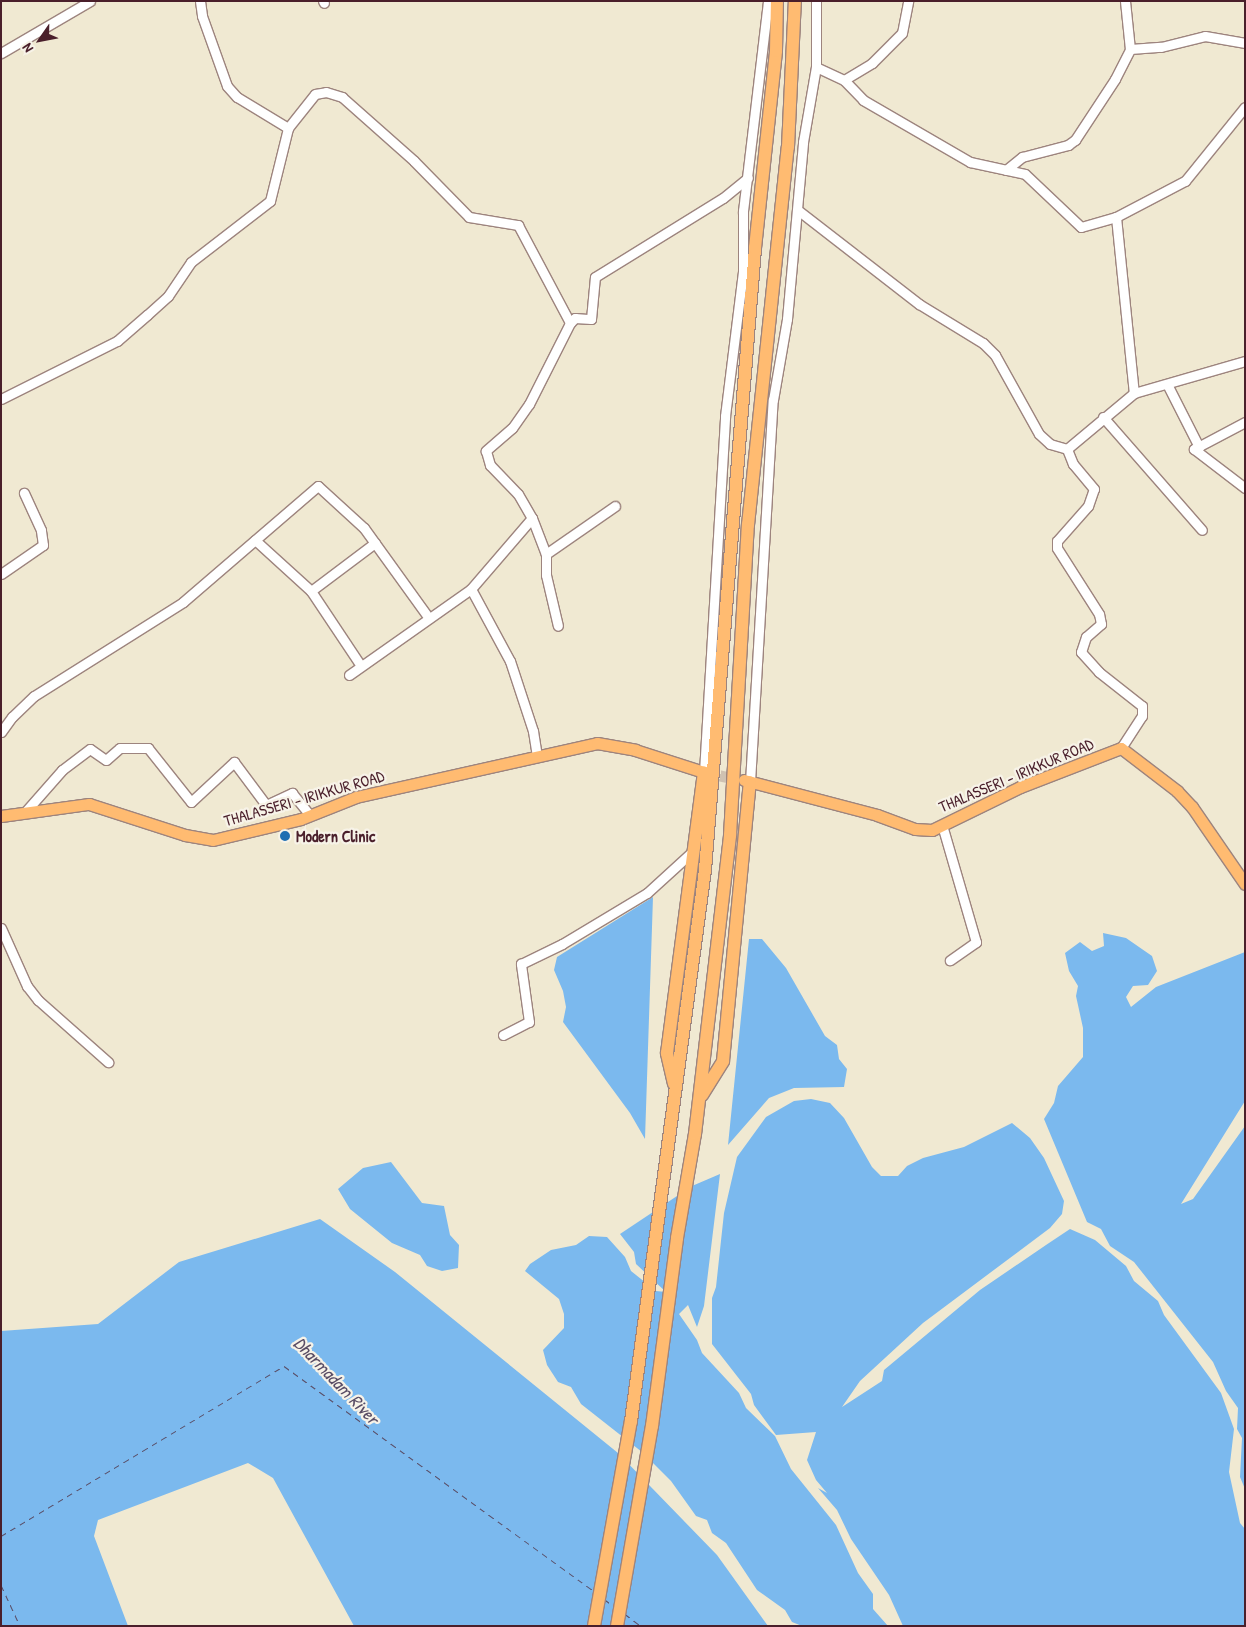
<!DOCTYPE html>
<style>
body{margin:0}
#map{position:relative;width:1246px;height:1627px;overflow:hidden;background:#f0e9d2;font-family:"Patrick Hand",sans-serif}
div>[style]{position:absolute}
.water>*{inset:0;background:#7bb9ee}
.ferry>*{height:1px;margin-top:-0.5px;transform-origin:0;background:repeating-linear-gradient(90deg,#594d66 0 6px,transparent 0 11px)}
.major-tunnel>*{height:11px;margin-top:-5.5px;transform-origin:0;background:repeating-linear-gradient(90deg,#cfc1b1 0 11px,transparent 0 16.5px)}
.roads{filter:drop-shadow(1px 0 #9d847e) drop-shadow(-1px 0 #9d847e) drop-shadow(0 1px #9d847e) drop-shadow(0 -1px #9d847e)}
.minor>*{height:9px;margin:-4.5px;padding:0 4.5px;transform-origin:4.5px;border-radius:4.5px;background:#fff}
.major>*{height:11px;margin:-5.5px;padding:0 5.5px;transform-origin:5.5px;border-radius:5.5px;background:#ffbb71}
.highway>*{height:12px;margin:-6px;padding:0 6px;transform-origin:6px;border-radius:6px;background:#ffbb71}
.dots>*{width:14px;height:14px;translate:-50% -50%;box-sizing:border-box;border:2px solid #f7f3e8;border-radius:50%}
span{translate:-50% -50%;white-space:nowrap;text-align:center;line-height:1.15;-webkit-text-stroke:4.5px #f7f3e8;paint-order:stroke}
.street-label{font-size:16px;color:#4a1f2b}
.poi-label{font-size:16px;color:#4a1f2b;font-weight:700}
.left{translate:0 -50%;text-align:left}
.water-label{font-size:18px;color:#594d66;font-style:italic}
.frame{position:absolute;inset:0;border:2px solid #4a1f2b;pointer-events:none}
.north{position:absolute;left:15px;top:15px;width:50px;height:50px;-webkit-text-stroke:4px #f7f3e8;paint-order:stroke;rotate:237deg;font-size:14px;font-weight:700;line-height:20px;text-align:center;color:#4a1f2b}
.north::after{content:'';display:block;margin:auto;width:18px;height:22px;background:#4a1f2b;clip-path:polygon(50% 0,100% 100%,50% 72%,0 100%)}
</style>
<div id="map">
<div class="water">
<i style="clip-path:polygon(653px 897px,645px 1139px,630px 1113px,563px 1022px,566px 1007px,563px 991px,554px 970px,557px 957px)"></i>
<i style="clip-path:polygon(1103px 933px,1126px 938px,1152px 956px,1157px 971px,1148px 985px,1133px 986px,1126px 997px,1131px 1007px,1156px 987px,1245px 952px,1245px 1101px,1181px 1204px,1193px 1199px,1245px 1126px,1245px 1489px,1240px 1477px,1242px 1438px,1237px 1429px,1238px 1408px,1226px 1391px,1213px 1362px,1134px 1262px,1110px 1246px,1101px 1229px,1087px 1222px,1044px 1119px,1054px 1103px,1058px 1086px,1083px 1057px,1083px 1028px,1076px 996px,1078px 986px,1069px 971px,1065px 953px,1080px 942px,1092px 951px,1104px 946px)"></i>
<i style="clip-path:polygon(749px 939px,762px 939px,786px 968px,825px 1036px,837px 1045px,839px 1059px,847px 1069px,844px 1087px,794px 1088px,769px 1098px,728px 1145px)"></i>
<i style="clip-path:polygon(811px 1099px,830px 1103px,844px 1118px,872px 1167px,881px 1176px,898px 1176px,907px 1166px,923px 1158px,964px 1147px,1012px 1123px,1030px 1138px,1044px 1158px,1064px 1201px,1062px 1214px,1050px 1228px,923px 1323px,860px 1381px,842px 1407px,882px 1381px,884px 1370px,980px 1290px,1046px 1245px,1070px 1229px,1095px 1240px,1126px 1266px,1134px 1281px,1158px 1301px,1164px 1315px,1221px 1393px,1234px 1429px,1229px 1472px,1240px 1523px,1245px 1529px,1245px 1626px,903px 1626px,889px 1595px,851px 1539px,837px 1510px,818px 1488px,827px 1493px,816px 1480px,807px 1460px,816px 1432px,776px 1435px,754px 1405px,751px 1394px,712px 1344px,712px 1298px,716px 1287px,724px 1213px,737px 1157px,766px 1117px,794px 1101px)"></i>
<i style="clip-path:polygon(391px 1162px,422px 1203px,444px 1206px,450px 1235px,459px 1245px,458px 1268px,442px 1271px,427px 1266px,420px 1255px,392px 1243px,350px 1209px,338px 1189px,363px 1168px)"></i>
<i style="clip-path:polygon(720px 1174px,704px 1306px,697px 1327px,688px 1305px,679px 1314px,697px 1340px,702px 1353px,739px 1393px,746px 1408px,775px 1436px,791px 1469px,836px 1525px,858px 1573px,873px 1594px,873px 1609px,888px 1626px,802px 1626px,792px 1622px,785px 1610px,757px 1590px,726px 1543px,712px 1533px,707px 1520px,696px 1516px,671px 1481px,642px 1452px,581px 1404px,571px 1387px,558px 1382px,547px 1365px,543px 1350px,564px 1328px,564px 1314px,559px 1299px,525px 1271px,530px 1264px,551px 1250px,576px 1245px,589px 1236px,607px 1237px,625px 1257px,631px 1271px,656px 1291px,666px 1292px,636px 1264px,634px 1252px,620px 1234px,692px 1186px)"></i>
<i style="clip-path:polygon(320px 1219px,395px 1272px,618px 1453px,717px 1555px,768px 1626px,354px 1626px,273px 1478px,248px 1463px,98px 1520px,94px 1536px,128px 1626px,1px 1626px,1px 1331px,98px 1324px,179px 1262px)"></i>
</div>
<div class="ferry">
<i style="left:1px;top:1536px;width:330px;rotate:-31deg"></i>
<i style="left:284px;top:1366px;width:384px;rotate:36deg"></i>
<i style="left:1px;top:1585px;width:45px;rotate:65.1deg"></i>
<i style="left:604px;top:1599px;width:14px;rotate:36deg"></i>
<i style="left:625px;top:1614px;width:20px;rotate:37deg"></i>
</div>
<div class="major-tunnel">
<i style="left:704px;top:772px;width:40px;rotate:12deg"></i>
</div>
<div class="roads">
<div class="minor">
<i style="left:200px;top:1px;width:15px;rotate:82deg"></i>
<i style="left:202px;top:16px;width:74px;rotate:70.3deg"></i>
<i style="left:227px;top:86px;width:15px;rotate:48deg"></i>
<i style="left:237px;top:97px;width:60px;rotate:31.3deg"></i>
<i style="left:323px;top:1px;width:2px;rotate:63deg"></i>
<i style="left:1125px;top:1px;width:48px;rotate:84.1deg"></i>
<i style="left:1px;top:53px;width:103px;rotate:-30.3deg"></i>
<i style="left:816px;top:67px;width:31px;rotate:25deg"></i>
<i style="left:844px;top:80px;width:33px;rotate:-31deg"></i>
<i style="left:872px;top:63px;width:42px;rotate:-45deg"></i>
<i style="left:902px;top:33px;width:33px;rotate:-79deg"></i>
<i style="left:844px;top:80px;width:28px;rotate:46deg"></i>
<i style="left:863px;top:100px;width:124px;rotate:30.1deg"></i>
<i style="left:970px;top:162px;width:56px;rotate:12.3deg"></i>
<i style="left:1025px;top:174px;width:77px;rotate:43.4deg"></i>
<i style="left:1081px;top:227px;width:36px;rotate:-16deg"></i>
<i style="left:1116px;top:217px;width:78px;rotate:-27.6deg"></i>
<i style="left:1185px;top:181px;width:95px;rotate:-51deg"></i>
<i style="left:1006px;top:170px;width:21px;rotate:-39deg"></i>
<i style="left:1022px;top:157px;width:48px;rotate:-14.6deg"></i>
<i style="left:1068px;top:145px;width:9px;rotate:-36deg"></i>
<i style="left:1075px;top:140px;width:73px;rotate:-56.7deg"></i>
<i style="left:1115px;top:79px;width:34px;rotate:-63deg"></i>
<i style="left:1130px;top:49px;width:31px;rotate:-4deg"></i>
<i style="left:1161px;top:47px;width:45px;rotate:-14deg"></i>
<i style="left:1205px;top:36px;width:41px;rotate:9.9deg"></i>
<i style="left:799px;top:211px;width:152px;rotate:37.8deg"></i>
<i style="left:919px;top:304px;width:75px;rotate:31.4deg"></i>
<i style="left:983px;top:343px;width:17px;rotate:45deg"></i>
<i style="left:995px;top:355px;width:90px;rotate:60.9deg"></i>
<i style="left:1039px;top:434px;width:15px;rotate:42deg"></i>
<i style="left:1050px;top:444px;width:18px;rotate:16deg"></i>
<i style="left:1116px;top:217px;width:177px;rotate:84.2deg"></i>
<i style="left:570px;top:323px;width:7px;rotate:-45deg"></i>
<i style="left:575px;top:318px;width:16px;rotate:4deg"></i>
<i style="left:591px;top:319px;width:42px;rotate:-84.6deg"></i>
<i style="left:595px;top:277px;width:150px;rotate:-31.7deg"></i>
<i style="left:723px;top:198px;width:32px;rotate:-39deg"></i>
<i style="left:1167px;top:384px;width:71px;rotate:63.1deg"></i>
<i style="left:1px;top:399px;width:130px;rotate:-26.6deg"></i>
<i style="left:117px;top:341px;width:40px;rotate:-41deg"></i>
<i style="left:147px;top:315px;width:28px;rotate:-42deg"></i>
<i style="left:168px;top:296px;width:41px;rotate:-55.9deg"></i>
<i style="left:191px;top:262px;width:100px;rotate:-37.7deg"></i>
<i style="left:270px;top:201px;width:75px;rotate:-76.1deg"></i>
<i style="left:288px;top:128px;width:43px;rotate:-51.5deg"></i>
<i style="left:315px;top:94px;width:11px;rotate:-10deg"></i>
<i style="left:326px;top:92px;width:17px;rotate:17deg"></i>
<i style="left:342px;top:97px;width:96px;rotate:41.6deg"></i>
<i style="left:414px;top:161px;width:78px;rotate:45.5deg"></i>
<i style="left:469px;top:217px;width:50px;rotate:9.3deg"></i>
<i style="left:518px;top:225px;width:111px;rotate:62deg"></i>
<i style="left:570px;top:323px;width:91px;rotate:116.8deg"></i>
<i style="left:529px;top:404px;width:29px;rotate:125deg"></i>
<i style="left:512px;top:428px;width:35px;rotate:139deg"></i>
<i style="left:486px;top:451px;width:15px;rotate:74deg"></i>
<i style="left:490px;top:465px;width:40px;rotate:46deg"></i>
<i style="left:518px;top:494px;width:28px;rotate:60deg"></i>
<i style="left:532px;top:518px;width:94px;rotate:130.7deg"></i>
<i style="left:471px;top:589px;width:82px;rotate:61.6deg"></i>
<i style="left:510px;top:661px;width:74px;rotate:71.8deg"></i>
<i style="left:533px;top:731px;width:26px;rotate:81deg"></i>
<i style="left:1103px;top:417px;width:150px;rotate:48.8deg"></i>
<i style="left:1245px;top:422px;width:58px;rotate:152.1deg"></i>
<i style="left:1194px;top:449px;width:64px;rotate:37.4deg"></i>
<i style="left:532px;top:518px;width:39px;rotate:69deg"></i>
<i style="left:546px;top:554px;width:21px;rotate:90deg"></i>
<i style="left:546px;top:575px;width:52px;rotate:76.8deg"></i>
<i style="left:255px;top:540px;width:76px;rotate:42.3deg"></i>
<i style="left:311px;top:591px;width:90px;rotate:56.3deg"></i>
<i style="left:546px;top:554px;width:84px;rotate:-34.8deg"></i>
<i style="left:1px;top:574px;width:51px;rotate:-34.6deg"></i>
<i style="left:43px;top:545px;width:15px;rotate:-98deg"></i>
<i style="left:41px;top:530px;width:41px;rotate:-114.7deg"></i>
<i style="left:311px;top:591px;width:80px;rotate:-36.9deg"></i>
<i style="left:349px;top:675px;width:149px;rotate:-35.2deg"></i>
<i style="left:1px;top:732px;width:19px;rotate:-54deg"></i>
<i style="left:12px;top:717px;width:30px;rotate:-44deg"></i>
<i style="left:34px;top:696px;width:176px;rotate:-32.2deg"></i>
<i style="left:183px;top:602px;width:178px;rotate:-40.7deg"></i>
<i style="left:318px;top:486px;width:62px;rotate:42.4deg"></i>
<i style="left:364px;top:528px;width:111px;rotate:54.2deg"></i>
<i style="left:1121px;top:748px;width:38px;rotate:-57deg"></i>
<i style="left:1142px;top:716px;width:10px;rotate:-90deg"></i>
<i style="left:1142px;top:706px;width:55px;rotate:-141.7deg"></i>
<i style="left:1099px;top:672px;width:27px;rotate:-132deg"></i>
<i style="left:1081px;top:652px;width:16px;rotate:-72deg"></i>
<i style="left:1086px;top:637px;width:20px;rotate:-41deg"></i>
<i style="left:1101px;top:624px;width:10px;rotate:-101deg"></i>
<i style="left:1099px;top:614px;width:78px;rotate:-122.5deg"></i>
<i style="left:1057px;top:548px;width:7px;rotate:-90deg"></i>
<i style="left:1057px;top:541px;width:47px;rotate:-48.5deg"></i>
<i style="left:1088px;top:506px;width:18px;rotate:-71deg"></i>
<i style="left:1094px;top:489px;width:33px;rotate:-130deg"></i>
<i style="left:1073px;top:464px;width:16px;rotate:-112deg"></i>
<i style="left:1067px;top:449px;width:87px;rotate:-39.9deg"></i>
<i style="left:1134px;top:393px;width:116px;rotate:-16.1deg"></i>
<i style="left:704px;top:772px;width:357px;rotate:-86.6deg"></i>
<i style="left:725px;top:416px;width:145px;rotate:-82.9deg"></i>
<i style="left:743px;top:272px;width:61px;rotate:-90deg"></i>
<i style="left:743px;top:211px;width:211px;rotate:-83.2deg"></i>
<i style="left:750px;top:782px;width:383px;rotate:-86.6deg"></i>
<i style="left:773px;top:400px;width:82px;rotate:-80.2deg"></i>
<i style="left:787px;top:319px;width:178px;rotate:-84.8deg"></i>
<i style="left:803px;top:142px;width:76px;rotate:-80.2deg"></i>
<i style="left:816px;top:67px;width:66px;rotate:-90deg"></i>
<i style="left:26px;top:811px;width:55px;rotate:-48.7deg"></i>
<i style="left:62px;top:770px;width:35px;rotate:-37deg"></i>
<i style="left:90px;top:749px;width:19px;rotate:35deg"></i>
<i style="left:106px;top:760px;width:18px;rotate:-41deg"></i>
<i style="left:120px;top:748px;width:28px"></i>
<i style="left:148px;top:748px;width:69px;rotate:51.5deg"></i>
<i style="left:191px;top:802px;width:59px;rotate:-42.9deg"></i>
<i style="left:234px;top:762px;width:54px;rotate:53.3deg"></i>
<i style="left:266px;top:805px;width:29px;rotate:-25deg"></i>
<i style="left:292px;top:793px;width:28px;rotate:51deg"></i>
<i style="left:942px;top:825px;width:122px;rotate:73.8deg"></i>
<i style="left:976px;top:942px;width:32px;rotate:145deg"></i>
<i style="left:1px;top:928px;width:64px;rotate:65.9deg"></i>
<i style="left:27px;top:986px;width:18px;rotate:52deg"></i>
<i style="left:38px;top:1000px;width:94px;rotate:41.5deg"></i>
<i style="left:503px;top:1035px;width:29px;rotate:-27deg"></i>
<i style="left:529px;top:1022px;width:59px;rotate:-97.9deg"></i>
<i style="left:521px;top:964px;width:46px;rotate:-26deg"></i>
<i style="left:562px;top:944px;width:99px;rotate:-31deg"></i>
<i style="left:647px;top:893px;width:61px;rotate:-42.3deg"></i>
</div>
<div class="major">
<i style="left:744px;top:780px;width:138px;rotate:14.7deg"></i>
<i style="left:877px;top:815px;width:40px;rotate:20.2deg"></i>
<i style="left:915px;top:829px;width:17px;rotate:3deg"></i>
<i style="left:932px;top:830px;width:98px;rotate:-26deg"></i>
<i style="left:1020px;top:787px;width:108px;rotate:-21.1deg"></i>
<i style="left:1121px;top:748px;width:71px;rotate:37.5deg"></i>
<i style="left:1177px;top:791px;width:22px;rotate:47deg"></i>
<i style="left:1192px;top:807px;width:93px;rotate:55.5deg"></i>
<i style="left:1px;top:816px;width:89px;rotate:-7.8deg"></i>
<i style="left:89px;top:804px;width:101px;rotate:17.9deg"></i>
<i style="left:185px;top:835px;width:28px;rotate:10deg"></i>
<i style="left:213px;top:840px;width:90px;rotate:-13.4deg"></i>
<i style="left:301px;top:819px;width:59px;rotate:-21.8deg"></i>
<i style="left:356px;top:797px;width:247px;rotate:-12.6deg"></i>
<i style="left:597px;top:743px;width:39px;rotate:10deg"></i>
<i style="left:635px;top:750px;width:72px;rotate:17.7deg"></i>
</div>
<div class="highway">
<i style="left:674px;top:1084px;width:32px;rotate:-103deg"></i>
<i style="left:667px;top:1053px;width:283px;rotate:-82.5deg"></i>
<i style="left:702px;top:1095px;width:40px;rotate:-58deg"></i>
<i style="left:723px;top:1061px;width:280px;rotate:-84.5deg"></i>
<i style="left:594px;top:1626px;width:208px;rotate:-79.8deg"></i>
<i style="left:631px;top:1421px;width:556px;rotate:-82.35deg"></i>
<i style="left:705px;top:870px;width:624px;rotate:-85.4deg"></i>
<i style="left:755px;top:248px;width:198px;rotate:-83.9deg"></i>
<i style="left:776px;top:51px;width:50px;rotate:-88.9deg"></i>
<i style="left:617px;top:1626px;width:203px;rotate:-80.1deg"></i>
<i style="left:652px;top:1426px;width:190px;rotate:-82.4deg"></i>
<i style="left:677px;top:1238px;width:106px;rotate:-80.2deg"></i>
<i style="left:695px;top:1134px;width:301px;rotate:-83.3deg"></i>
<i style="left:730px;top:835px;width:311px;rotate:-86.7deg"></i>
<i style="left:748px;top:525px;width:380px;rotate:-84deg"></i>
<i style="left:788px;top:147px;width:146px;rotate:-87.3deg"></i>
</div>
</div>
<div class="dots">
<i style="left:285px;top:836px;background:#1f6fb2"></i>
</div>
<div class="street-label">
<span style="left:1016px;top:775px;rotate:-23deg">THALASSERI - IRIKKUR ROAD</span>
<span style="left:304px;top:798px;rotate:-16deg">THALASSERI - IRIKKUR ROAD</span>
</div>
<div class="poi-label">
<span class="left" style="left:296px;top:836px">Modern Clinic</span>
</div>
<div class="water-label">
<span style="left:336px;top:1381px;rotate:46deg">Dharmadam River</span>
</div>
<div class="frame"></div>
<div class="north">N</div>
</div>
